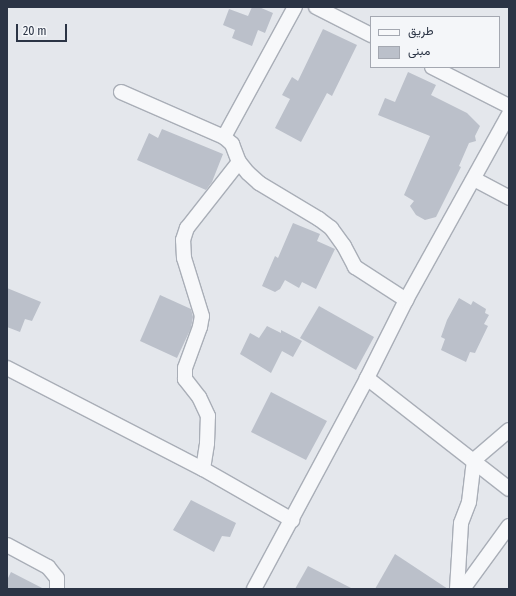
<!DOCTYPE html>
<meta charset="utf-8">
<style>
body{margin:0}
#map{position:relative;width:516px;height:596px;overflow:hidden;background:#e4e7ec;font-family:"Fira Sans Condensed",Vazirmatn,sans-serif}
div>[style]{position:absolute}
.building>*{inset:0;background:#bbc0ca}
.roads{filter:drop-shadow(1px 0 #a9aeb7) drop-shadow(-1px 0 #a9aeb7) drop-shadow(0 1px #a9aeb7) drop-shadow(0 -1px #a9aeb7)}
.minor>*{height:14px;margin:-7px;padding:0 7px;transform-origin:7px;border-radius:7px;background:#f7f8fa}
span{translate:-50% -50%;white-space:nowrap;text-align:center;line-height:1.15;-webkit-text-stroke:3px #f4f6f9;paint-order:stroke}
.frame{position:absolute;inset:0;border:8px solid #2b3445;pointer-events:none}
.legend{position:absolute;left:370px;top:16px;width:130px;height:52px;box-sizing:border-box;background:#f4f6f9;border:1px solid #a4a8b1;margin:0;padding:5px 7px;list-style:none;font-size:12px;color:#2b3445}
.legend li{display:flex;align-items:center;gap:8px;height:20px}
.legend b{width:20px;border:1px solid #a4a8b1}
.scale{position:absolute;left:16px;top:24px;width:51px;height:18px;box-sizing:border-box;border:2px solid #2b3445;border-top:0;padding-left:5px;font-size:12px;line-height:14px;white-space:nowrap;color:#2b3445;-webkit-text-stroke:3px #f4f6f9;paint-order:stroke}
</style>
<div id="map">
<div class="building">
<i style="clip-path:polygon(252px 7px,259px 7px,273px 13px,265px 33px,258px 30px,252px 46px,232px 38px,235px 30px,223px 25px,229px 9px,248px 16px)"></i>
<i style="clip-path:polygon(323px 29px,357px 45px,332px 96px,327px 93px,301px 142px,275px 128px,290px 99px,282px 95px,292px 77px,298px 81px)"></i>
<i style="clip-path:polygon(408px 72px,436px 85px,431px 95px,467px 113px,480px 126px,475px 136px,476px 141px,469px 143px,459px 166px,461px 167px,436px 217px,425px 220px,416px 215px,410px 206px,414px 201px,404px 195px,430px 136px,378px 115px,385px 98px,395px 102px)"></i>
<i style="clip-path:polygon(162px 129px,223px 154px,212px 182px,206px 190px,137px 160px,149px 133px,158px 138px)"></i>
<i style="clip-path:polygon(293px 223px,320px 234px,317px 241px,335px 249px,316px 289px,302px 282px,299px 288px,285px 280px,280px 289px,275px 292px,262px 286px,275px 256px,278px 258px)"></i>
<i style="clip-path:polygon(7px 288px,41px 302px,32px 321px,25px 319px,20px 332px,7px 327px)"></i>
<i style="clip-path:polygon(160px 295px,191px 309px,193px 317px,191px 328px,177px 358px,140px 341px)"></i>
<i style="clip-path:polygon(459px 298px,471px 305px,473px 301px,486px 309px,485px 313px,489px 315px,484px 324px,488px 326px,475px 353px,470px 352px,466px 362px,441px 350px,445px 339px,441px 337px,447px 320px)"></i>
<i style="clip-path:polygon(319px 306px,374px 337px,356px 370px,300px 338px)"></i>
<i style="clip-path:polygon(267px 326px,281px 333px,281px 330px,302px 341px,293px 357px,282px 351px,271px 373px,240px 354px,250px 333px,259px 338px)"></i>
<i style="clip-path:polygon(271px 392px,327px 421px,306px 460px,251px 432px)"></i>
<i style="clip-path:polygon(191px 500px,236px 523px,230px 537px,222px 536px,214px 552px,173px 530px)"></i>
<i style="clip-path:polygon(395px 554px,448px 589px,375px 589px)"></i>
<i style="clip-path:polygon(308px 566px,353px 589px,295px 589px)"></i>
<i style="clip-path:polygon(11px 572px,44px 589px,7px 589px,7px 580px)"></i>
</div>
<div class="roads">
<div class="minor">
<i style="left:316px;top:7px;width:62px;rotate:27deg"></i>
<i style="left:432px;top:67px;width:86px;rotate:26.9deg"></i>
<i style="left:121px;top:92px;width:112px;rotate:23.6deg"></i>
<i style="left:224px;top:137px;width:11px;rotate:41deg"></i>
<i style="left:232px;top:144px;width:19px;rotate:69deg"></i>
<i style="left:239px;top:162px;width:14px;rotate:51deg"></i>
<i style="left:248px;top:173px;width:15px;rotate:42deg"></i>
<i style="left:259px;top:183px;width:70px;rotate:31deg"></i>
<i style="left:319px;top:219px;width:15px;rotate:37deg"></i>
<i style="left:331px;top:228px;width:22px;rotate:54deg"></i>
<i style="left:344px;top:246px;width:24px;rotate:62deg"></i>
<i style="left:355px;top:267px;width:61px;rotate:32.9deg"></i>
<i style="left:224px;top:137px;width:148px;rotate:-61.4deg"></i>
<i style="left:474px;top:179px;width:40px;rotate:28deg"></i>
<i style="left:7px;top:368px;width:220px;rotate:27.3deg"></i>
<i style="left:203px;top:469px;width:103px;rotate:29.8deg"></i>
<i style="left:367px;top:378px;width:180px;rotate:38deg"></i>
<i style="left:203px;top:469px;width:26px;rotate:-81deg"></i>
<i style="left:207px;top:443px;width:27px;rotate:-88deg"></i>
<i style="left:208px;top:416px;width:21px;rotate:-115deg"></i>
<i style="left:199px;top:397px;width:23px;rotate:-128deg"></i>
<i style="left:185px;top:379px;width:11px;rotate:-90deg"></i>
<i style="left:185px;top:368px;width:44px;rotate:-69.9deg"></i>
<i style="left:200px;top:327px;width:11px;rotate:-80deg"></i>
<i style="left:202px;top:316px;width:61px;rotate:-107.2deg"></i>
<i style="left:184px;top:258px;width:18px;rotate:-93deg"></i>
<i style="left:183px;top:240px;width:13px;rotate:-72deg"></i>
<i style="left:187px;top:228px;width:84px;rotate:-51.8deg"></i>
<i style="left:7px;top:545px;width:47px;rotate:28.2deg"></i>
<i style="left:48px;top:567px;width:14px;rotate:51deg"></i>
<i style="left:57px;top:578px;width:11px;rotate:90deg"></i>
<i style="left:254px;top:589px;width:239px;rotate:-61.8deg"></i>
<i style="left:367px;top:378px;width:87px;rotate:-63.4deg"></i>
<i style="left:406px;top:300px;width:213px;rotate:-61deg"></i>
<i style="left:457px;top:589px;width:66px;rotate:-86.5deg"></i>
<i style="left:461px;top:523px;width:22px;rotate:-69deg"></i>
<i style="left:469px;top:502px;width:42px;rotate:-83.2deg"></i>
<i style="left:474px;top:460px;width:46px;rotate:-40.6deg"></i>
<i style="left:463px;top:589px;width:78px;rotate:-53.9deg"></i>
</div>
</div>
<div class="frame"></div>
<ul class="legend">
<li><b style="height:5px;background:#f7f8fa"></b>طريق</li>
<li><b style="height:11px;background:#bbc0ca"></b>مبنى</li>
</ul>
<div class="scale">20 m</div>
</div>
